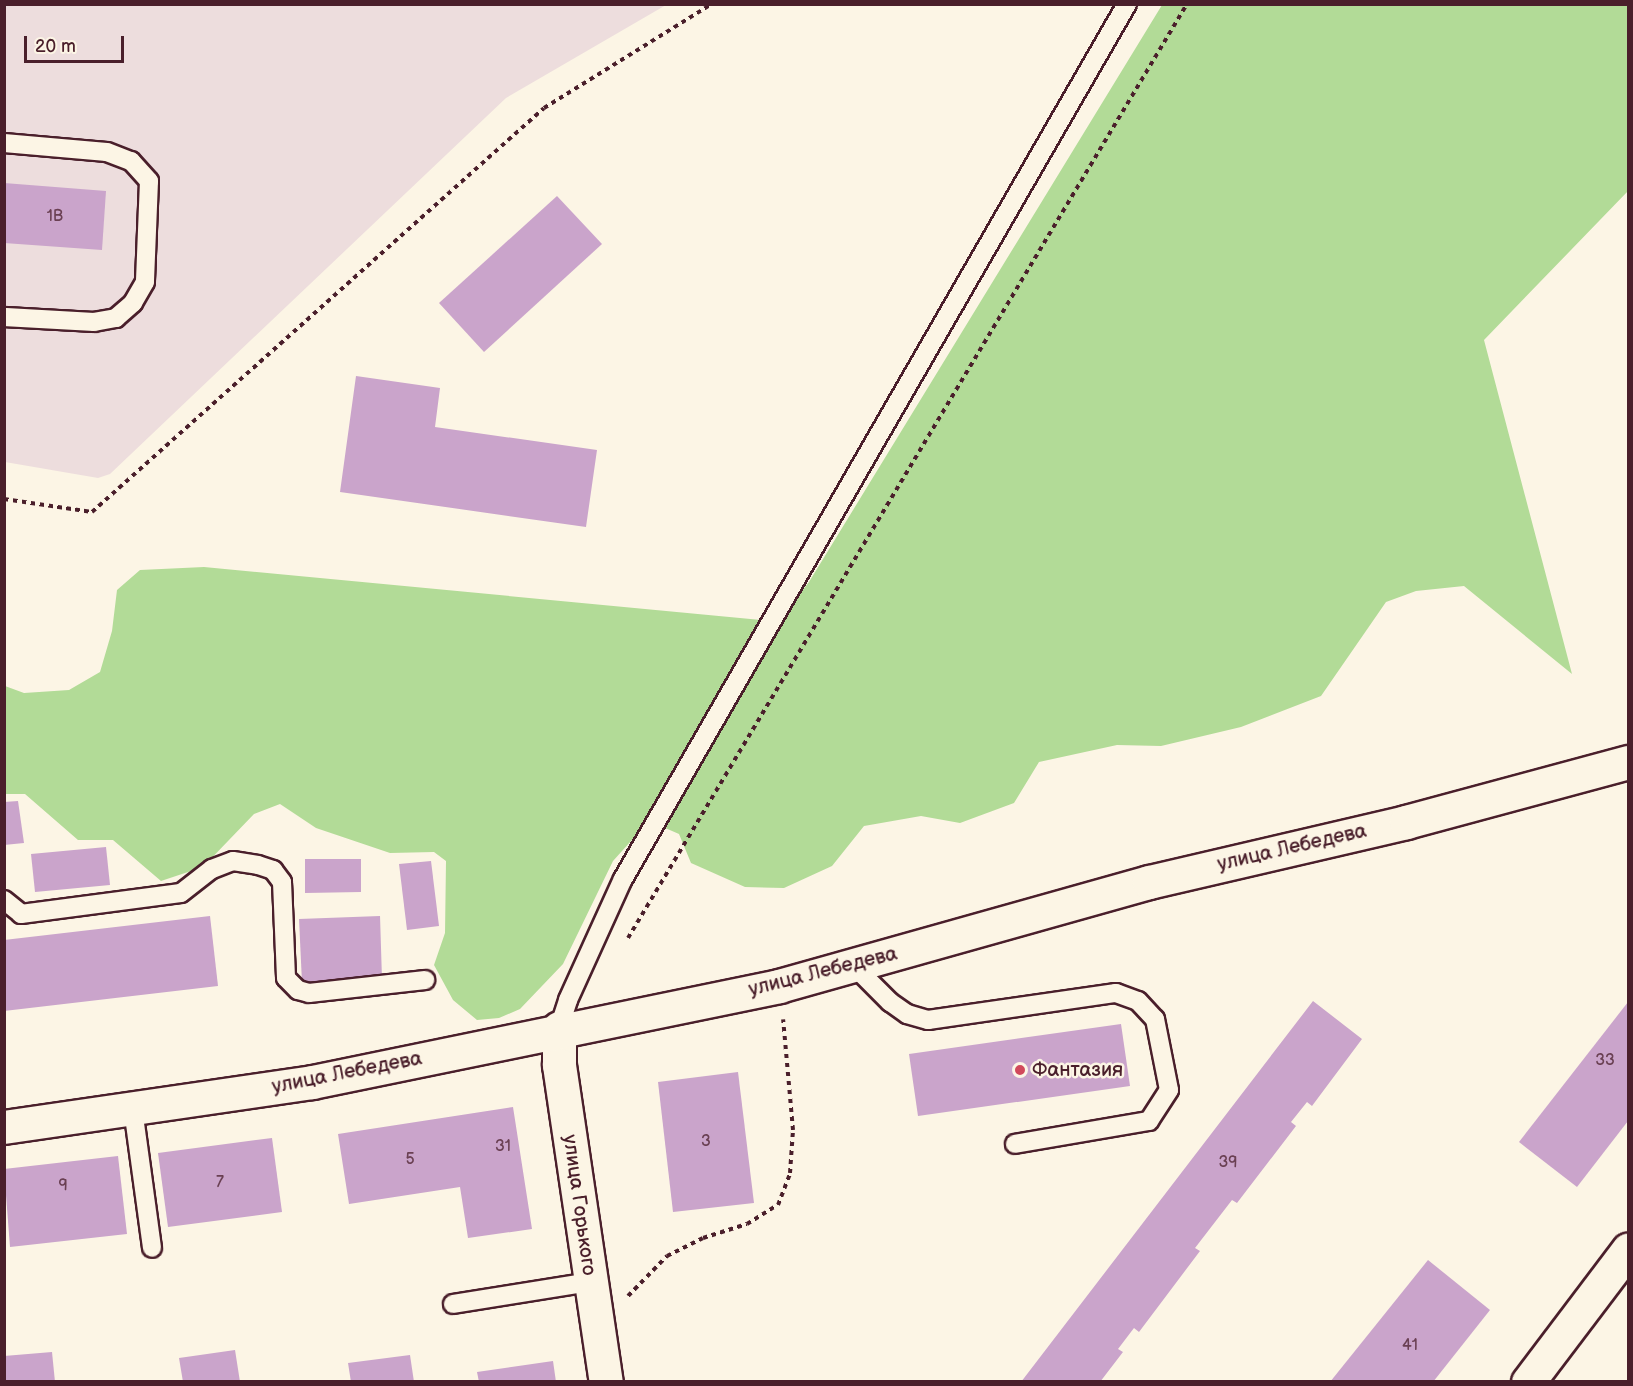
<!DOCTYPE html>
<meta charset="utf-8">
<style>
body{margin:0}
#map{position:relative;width:1633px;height:1386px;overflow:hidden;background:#fcf5e5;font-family:"Balsamiq Sans",sans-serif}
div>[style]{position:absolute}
.built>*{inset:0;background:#eddddd}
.green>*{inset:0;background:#b2db97}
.building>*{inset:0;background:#caa4cb}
.path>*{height:4px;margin-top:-2px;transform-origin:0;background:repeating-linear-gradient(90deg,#4a1f2b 0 4.5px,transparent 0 9px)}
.roads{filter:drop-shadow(2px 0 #4a1f2b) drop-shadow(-2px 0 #4a1f2b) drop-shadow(0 2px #4a1f2b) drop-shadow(0 -2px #4a1f2b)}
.service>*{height:18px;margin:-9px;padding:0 9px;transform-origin:9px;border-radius:9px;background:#fcf5e5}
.minor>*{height:33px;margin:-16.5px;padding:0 16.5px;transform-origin:16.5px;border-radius:16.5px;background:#fcf5e5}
.tertiary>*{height:33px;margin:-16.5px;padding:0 16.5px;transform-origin:16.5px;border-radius:16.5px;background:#fcf5e5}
.dots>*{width:16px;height:16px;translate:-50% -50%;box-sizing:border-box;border:3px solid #fcf5e5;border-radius:50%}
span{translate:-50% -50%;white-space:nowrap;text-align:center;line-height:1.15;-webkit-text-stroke:5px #fcf5e5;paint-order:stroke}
.number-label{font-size:16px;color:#6a4053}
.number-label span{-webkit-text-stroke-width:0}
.street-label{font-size:20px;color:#4a1f2b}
.poi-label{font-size:20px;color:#4a1f2b}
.left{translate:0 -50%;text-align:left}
.frame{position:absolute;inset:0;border:6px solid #4a1f2b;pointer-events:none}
.scale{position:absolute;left:24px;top:36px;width:100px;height:27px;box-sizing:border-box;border:3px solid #4a1f2b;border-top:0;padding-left:8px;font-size:18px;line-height:21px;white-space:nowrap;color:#4a1f2b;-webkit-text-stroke:4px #fcf5e5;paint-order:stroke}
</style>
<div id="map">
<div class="built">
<i style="clip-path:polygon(4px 5px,666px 5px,506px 98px,110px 474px,98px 478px,5px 462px)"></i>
</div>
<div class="green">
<i style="clip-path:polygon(1162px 5px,1628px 5px,1628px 191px,1484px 340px,1572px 674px,1464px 586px,1416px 591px,1386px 602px,1321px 696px,1241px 727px,1161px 746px,1117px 745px,1039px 762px,1014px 803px,960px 823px,921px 816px,864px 826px,832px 866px,784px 888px,745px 887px,691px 863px,679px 834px,649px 821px,613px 861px,563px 964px,520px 1009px,499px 1018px,477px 1020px,453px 1000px,434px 965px,445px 933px,446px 861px,434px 852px,390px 853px,316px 828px,280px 804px,254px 814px,203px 867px,161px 881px,113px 840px,78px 840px,25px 794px,5px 794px,5px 686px,24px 693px,69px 690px,100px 672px,112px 631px,117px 590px,140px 570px,204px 567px,761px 620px,789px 607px,809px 582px)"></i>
</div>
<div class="building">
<i style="clip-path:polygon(4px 183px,106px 191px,102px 250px,4px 243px)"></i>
<i style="clip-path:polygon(557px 196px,602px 244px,484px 352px,439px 303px)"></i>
<i style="clip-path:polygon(356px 376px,440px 388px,435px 427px,597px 450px,586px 527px,340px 492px)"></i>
<i style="clip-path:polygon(18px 801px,24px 843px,4px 845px,4px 802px)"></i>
<i style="clip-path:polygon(106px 847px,110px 885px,35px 892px,31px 854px)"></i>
<i style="clip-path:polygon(305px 859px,361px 859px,361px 892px,305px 893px)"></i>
<i style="clip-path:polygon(431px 861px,439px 926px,407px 930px,399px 864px)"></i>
<i style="clip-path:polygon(210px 916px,218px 986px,4px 1011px,4px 940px)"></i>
<i style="clip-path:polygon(380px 916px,382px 980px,302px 983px,299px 919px)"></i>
<i style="clip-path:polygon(1313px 1001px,1362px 1039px,1312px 1106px,1307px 1102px,1291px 1122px,1296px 1126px,1237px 1203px,1232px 1200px,1195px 1248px,1200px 1251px,1139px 1332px,1134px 1328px,1118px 1349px,1123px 1352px,1100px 1382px,1021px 1382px)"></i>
<i style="clip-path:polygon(1628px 1002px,1628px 1121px,1577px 1187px,1519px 1142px)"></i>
<i style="clip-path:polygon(1121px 1024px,1130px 1086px,918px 1116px,909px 1054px)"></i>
<i style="clip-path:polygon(738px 1072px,754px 1203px,673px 1212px,658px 1082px)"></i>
<i style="clip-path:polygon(513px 1107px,532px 1229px,468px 1238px,460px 1187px,349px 1204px,338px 1134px)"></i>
<i style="clip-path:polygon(272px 1138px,282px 1212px,168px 1227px,158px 1153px)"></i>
<i style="clip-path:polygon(118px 1156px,127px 1234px,10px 1247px,4px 1169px)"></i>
<i style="clip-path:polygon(1428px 1260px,1490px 1310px,1433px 1382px,1330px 1382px)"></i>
<i style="clip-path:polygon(235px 1350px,240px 1382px,183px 1382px,179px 1358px)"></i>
<i style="clip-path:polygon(52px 1352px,55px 1382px,4px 1382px,4px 1356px)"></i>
<i style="clip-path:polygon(410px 1355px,414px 1382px,351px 1382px,348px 1363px)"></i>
<i style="clip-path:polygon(553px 1361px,556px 1382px,479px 1382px,477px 1372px)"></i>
</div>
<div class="path">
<i style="left:4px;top:499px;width:89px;rotate:8.4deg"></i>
<i style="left:92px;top:512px;width:606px;rotate:-41.79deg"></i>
<i style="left:544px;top:108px;width:198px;rotate:-31.8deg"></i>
<i style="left:628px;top:938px;width:1089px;rotate:-59.1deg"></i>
<i style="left:628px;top:1296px;width:56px;rotate:-45.7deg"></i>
<i style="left:667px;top:1256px;width:40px;rotate:-26.6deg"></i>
<i style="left:703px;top:1238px;width:46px;rotate:-17.7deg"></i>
<i style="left:747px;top:1224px;width:36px;rotate:-32deg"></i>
<i style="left:778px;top:1205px;width:34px;rotate:-69deg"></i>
<i style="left:790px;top:1173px;width:43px;rotate:-86deg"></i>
<i style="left:793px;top:1130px;width:111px;rotate:-95.1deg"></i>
</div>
<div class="roads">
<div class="service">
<i style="left:4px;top:143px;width:103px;rotate:5deg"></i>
<i style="left:107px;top:152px;width:26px;rotate:21deg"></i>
<i style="left:131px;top:161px;width:27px;rotate:48deg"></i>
<i style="left:149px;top:181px;width:101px;rotate:92.3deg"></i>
<i style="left:145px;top:282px;width:24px;rotate:120deg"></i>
<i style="left:133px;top:303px;width:23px;rotate:139deg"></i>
<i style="left:116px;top:318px;width:22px;rotate:170deg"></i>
<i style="left:94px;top:322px;width:90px;rotate:-176.8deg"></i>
<i style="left:4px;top:900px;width:22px;rotate:39deg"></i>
<i style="left:21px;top:914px;width:161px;rotate:-7.5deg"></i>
<i style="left:181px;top:893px;width:39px;rotate:-38deg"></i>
<i style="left:212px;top:869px;width:22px;rotate:-21deg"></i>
<i style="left:233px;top:861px;width:25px;rotate:9deg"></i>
<i style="left:258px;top:865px;width:16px;rotate:18deg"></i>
<i style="left:273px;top:870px;width:15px;rotate:53deg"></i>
<i style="left:282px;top:882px;width:96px;rotate:87.6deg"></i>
<i style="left:286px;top:978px;width:17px;rotate:45deg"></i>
<i style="left:298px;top:990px;width:11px;rotate:15deg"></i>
<i style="left:309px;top:993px;width:117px;rotate:-6.4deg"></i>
<i style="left:854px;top:966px;width:51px;rotate:45deg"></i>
<i style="left:890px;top:1002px;width:21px;rotate:35deg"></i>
<i style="left:907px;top:1014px;width:22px;rotate:16deg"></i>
<i style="left:928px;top:1020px;width:190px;rotate:-8.2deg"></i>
<i style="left:1116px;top:993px;width:23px;rotate:20deg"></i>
<i style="left:1138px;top:1001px;width:25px;rotate:47deg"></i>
<i style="left:1155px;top:1019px;width:72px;rotate:78.8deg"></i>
<i style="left:1169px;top:1090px;width:37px;rotate:123deg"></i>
<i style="left:1149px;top:1121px;width:136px;rotate:170.3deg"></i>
<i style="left:559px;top:1028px;width:29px;rotate:-72deg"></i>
<i style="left:568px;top:1000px;width:133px;rotate:-65.6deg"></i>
<i style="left:623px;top:879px;width:1010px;rotate:-60.06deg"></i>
<i style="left:133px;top:1109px;width:140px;rotate:82.2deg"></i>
<i style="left:453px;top:1304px;width:140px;rotate:-9.1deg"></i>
</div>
<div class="minor">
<i style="left:559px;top:1028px;width:37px;rotate:90deg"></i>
<i style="left:559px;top:1065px;width:320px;rotate:81.6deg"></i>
<i style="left:1528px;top:1382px;width:166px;rotate:-52.9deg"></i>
</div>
<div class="tertiary">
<i style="left:4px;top:1127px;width:311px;rotate:-8.3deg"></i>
<i style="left:312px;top:1082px;width:477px;rotate:-11.6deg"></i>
<i style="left:779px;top:986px;width:384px;rotate:-15.7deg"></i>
<i style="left:1149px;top:882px;width:264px;rotate:-13.1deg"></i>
<i style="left:1406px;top:822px;width:230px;rotate:-15.1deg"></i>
</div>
</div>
<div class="dots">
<i style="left:1020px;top:1070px;background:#d1495b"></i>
</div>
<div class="number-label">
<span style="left:55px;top:217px">1В</span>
<span style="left:1605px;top:1061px">33</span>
<span style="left:706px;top:1142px">3</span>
<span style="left:503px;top:1147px">31</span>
<span style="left:410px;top:1160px">5</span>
<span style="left:1228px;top:1163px">39</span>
<span style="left:220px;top:1183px">7</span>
<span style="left:63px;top:1186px">9</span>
<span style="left:1410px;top:1346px">41</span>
</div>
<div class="street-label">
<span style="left:1292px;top:848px;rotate:-13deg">улица Лебедева</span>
<span style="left:823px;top:972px;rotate:-14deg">улица Лебедева</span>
<span style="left:347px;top:1073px;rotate:-11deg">улица Лебедева</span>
<span style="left:579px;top:1205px;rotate:82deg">улица Горького</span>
</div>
<div class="poi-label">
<span class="left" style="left:1032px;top:1070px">Фантазия</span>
</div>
<div class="frame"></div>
<div class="scale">20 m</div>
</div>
